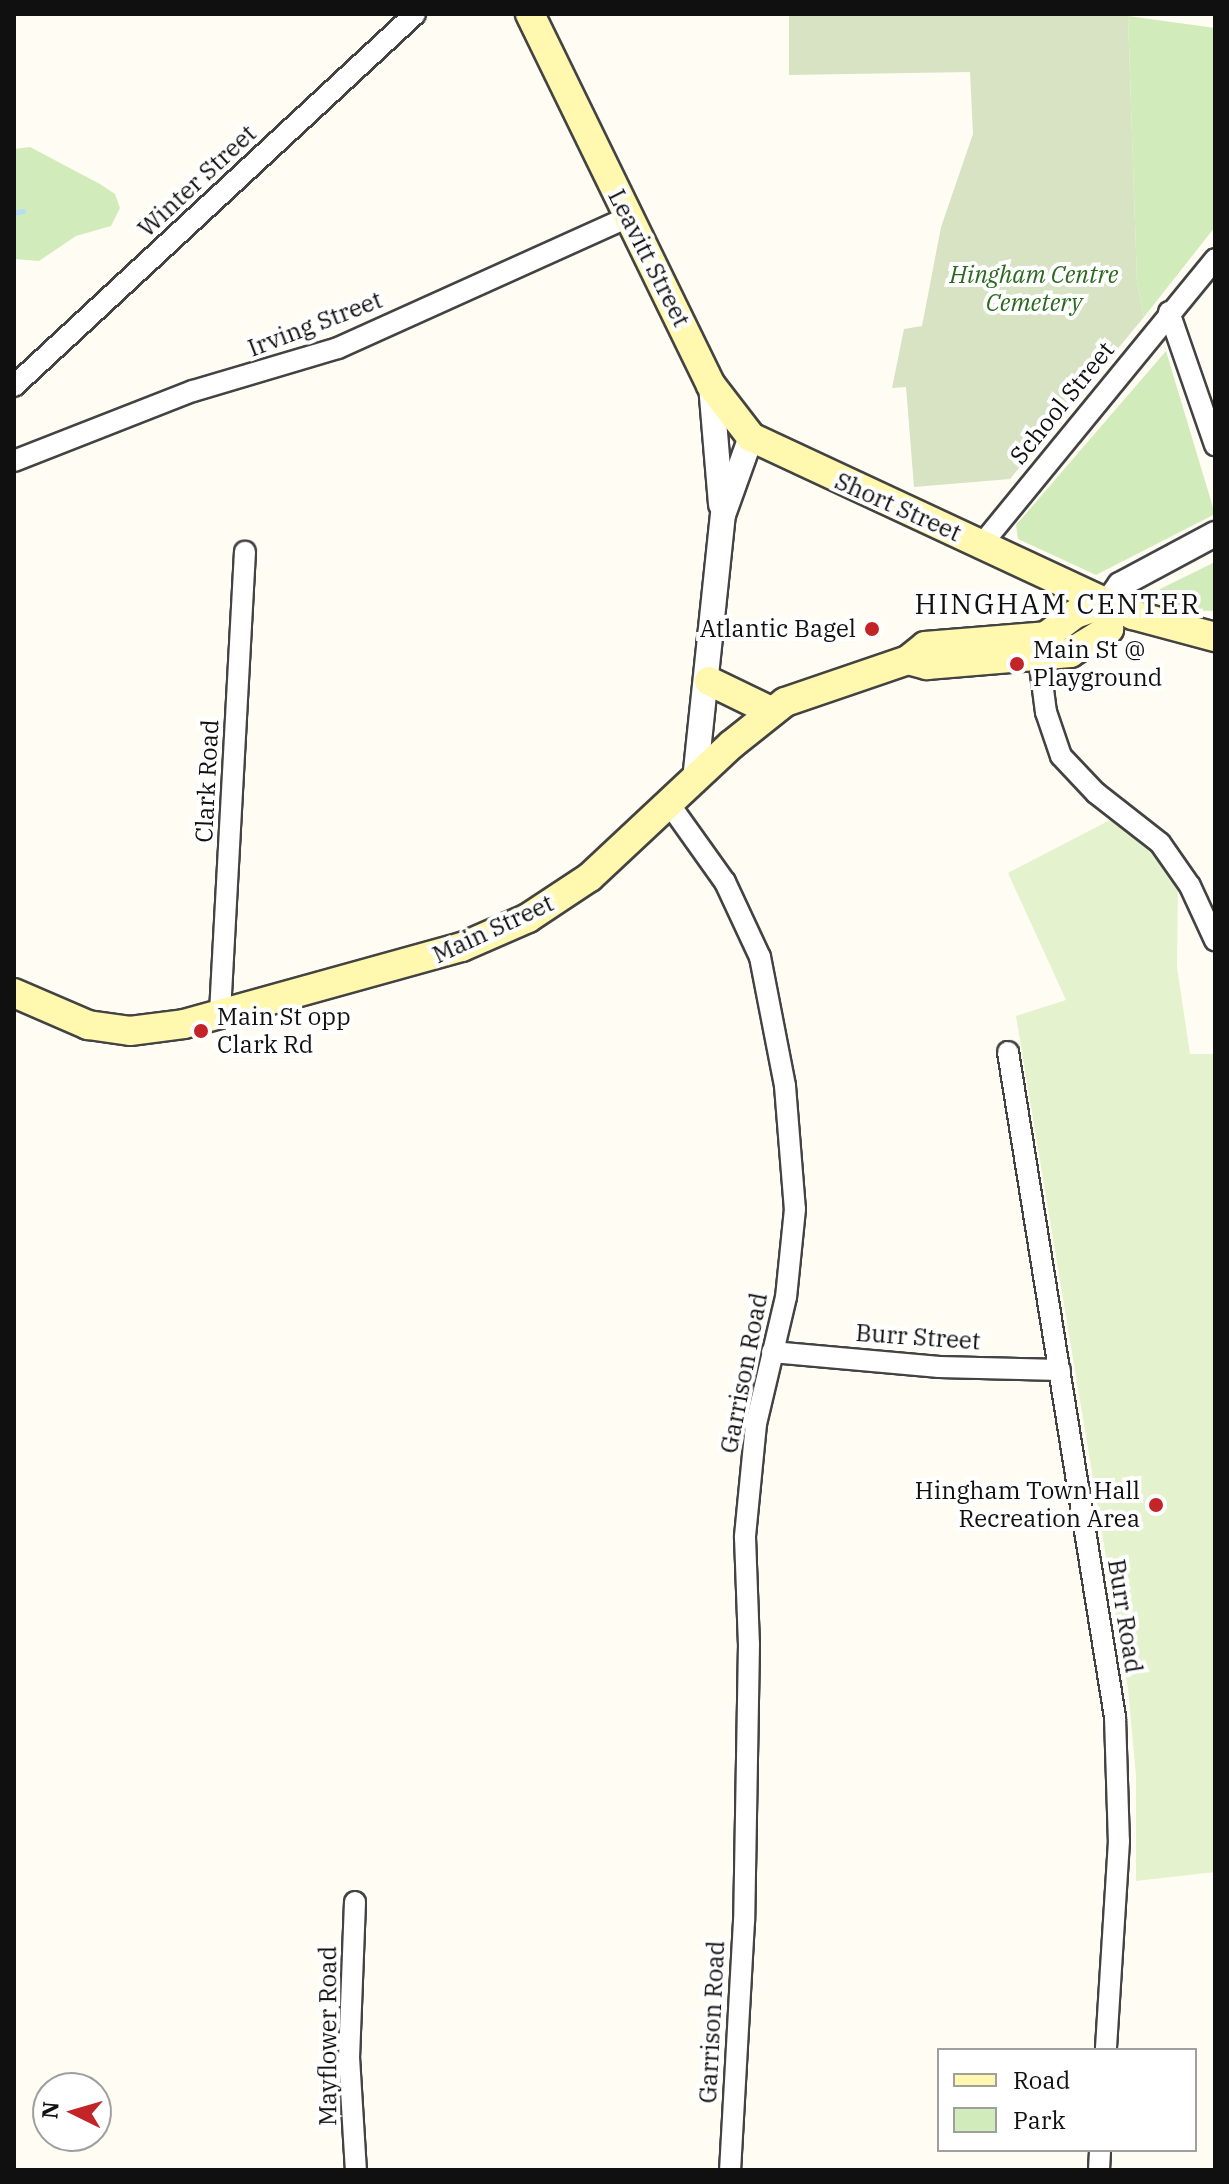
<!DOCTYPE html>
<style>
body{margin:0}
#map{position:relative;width:1229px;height:2184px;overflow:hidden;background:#fffdf3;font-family:"IBM Plex Serif",serif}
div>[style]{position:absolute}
.green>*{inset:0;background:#d2ebbb}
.cemetery>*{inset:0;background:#d7e3c2}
.pitch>*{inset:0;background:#e4f2cd}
.stream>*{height:5px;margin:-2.5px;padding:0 2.5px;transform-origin:2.5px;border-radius:2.5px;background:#b6ddf7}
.roads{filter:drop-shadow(2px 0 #434343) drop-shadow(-2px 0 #434343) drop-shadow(0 2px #434343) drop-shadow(0 -2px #434343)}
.minor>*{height:20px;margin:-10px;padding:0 10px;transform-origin:10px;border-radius:10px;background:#fff}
.tertiary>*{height:24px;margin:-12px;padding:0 12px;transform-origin:12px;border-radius:12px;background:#fff}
.secondary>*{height:28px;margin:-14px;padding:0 14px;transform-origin:14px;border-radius:14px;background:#fff8ae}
.dots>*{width:22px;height:22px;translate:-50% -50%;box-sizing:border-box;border:4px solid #fff;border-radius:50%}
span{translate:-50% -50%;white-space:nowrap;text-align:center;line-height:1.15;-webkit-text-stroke:8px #fff;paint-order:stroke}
.street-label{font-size:24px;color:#101010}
.park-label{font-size:24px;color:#2b6a1e;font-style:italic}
.poi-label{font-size:24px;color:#101010}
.right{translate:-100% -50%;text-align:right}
.left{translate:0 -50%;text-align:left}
.quarter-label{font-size:28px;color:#101010;letter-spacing:2px}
.frame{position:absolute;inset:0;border:16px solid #101010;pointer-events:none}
.legend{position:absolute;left:937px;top:2048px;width:260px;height:104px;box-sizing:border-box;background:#fff;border:2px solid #9f9f9f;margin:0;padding:10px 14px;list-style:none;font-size:24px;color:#101010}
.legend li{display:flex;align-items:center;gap:16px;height:40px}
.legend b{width:40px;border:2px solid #9f9f9f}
.north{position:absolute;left:32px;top:2072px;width:80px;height:80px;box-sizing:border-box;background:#fff;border:2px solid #9f9f9f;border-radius:50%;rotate:275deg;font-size:22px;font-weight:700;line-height:32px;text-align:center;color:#101010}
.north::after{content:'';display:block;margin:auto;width:28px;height:36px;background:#c32427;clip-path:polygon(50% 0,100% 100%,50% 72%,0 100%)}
</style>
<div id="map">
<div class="green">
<i style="clip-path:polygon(1128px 16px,1215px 28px,1215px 227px,1144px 317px,1137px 282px)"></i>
<i style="clip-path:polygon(30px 147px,100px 184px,115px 194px,120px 208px,111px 226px,76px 236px,39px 261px,14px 259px,14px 149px)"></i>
<i style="clip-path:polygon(1166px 351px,1215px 514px,1096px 575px,1018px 539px,1016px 525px)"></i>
<i style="clip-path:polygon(1215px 562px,1215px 611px,1175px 610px,1156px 602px,1160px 589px)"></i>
</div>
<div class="cemetery">
<i style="clip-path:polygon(789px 14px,1128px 16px,1137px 282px,1144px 317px,1010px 479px,914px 487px,906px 387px,892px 388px,904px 329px,922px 326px,941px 227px,973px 134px,970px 72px,789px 75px)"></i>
</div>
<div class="pitch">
<i style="clip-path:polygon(1114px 818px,1153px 849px,1178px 881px,1177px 967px,1190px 1054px,1215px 1054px,1215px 1872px,1136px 1881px,1136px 1776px,1128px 1689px,1016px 1016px,1066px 1000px,1008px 873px)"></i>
</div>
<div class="stream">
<i style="left:14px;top:213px;width:9px;rotate:-13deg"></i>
</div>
<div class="roads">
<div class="minor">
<i style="left:1169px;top:312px;width:141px;rotate:70.9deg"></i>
<i style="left:14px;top:386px;width:547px;rotate:-42.85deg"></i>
<i style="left:14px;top:461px;width:192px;rotate:-21.4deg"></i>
<i style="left:193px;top:391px;width:151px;rotate:-16.5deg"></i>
<i style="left:338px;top:348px;width:318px;rotate:-24.3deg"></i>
<i style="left:982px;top:544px;width:368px;rotate:-50.7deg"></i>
<i style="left:1037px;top:643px;width:70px;rotate:82.6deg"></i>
<i style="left:1046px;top:712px;width:46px;rotate:71.2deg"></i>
<i style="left:1061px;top:756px;width:51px;rotate:46.6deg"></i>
<i style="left:1096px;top:793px;width:81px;rotate:38deg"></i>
<i style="left:1160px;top:843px;width:52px;rotate:55.1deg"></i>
<i style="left:1190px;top:886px;width:60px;rotate:65.2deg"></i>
<i style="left:670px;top:805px;width:95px;rotate:54.5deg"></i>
<i style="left:725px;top:882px;width:83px;rotate:65deg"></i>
<i style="left:760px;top:957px;width:131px;rotate:79deg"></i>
<i style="left:785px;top:1086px;width:123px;rotate:85.4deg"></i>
<i style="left:795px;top:1209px;width:88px;rotate:95.8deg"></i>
<i style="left:786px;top:1297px;width:130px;rotate:103.3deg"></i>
<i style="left:756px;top:1424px;width:114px;rotate:95.6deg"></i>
<i style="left:745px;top:1537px;width:107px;rotate:87.9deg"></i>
<i style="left:749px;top:1644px;width:277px;rotate:91deg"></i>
<i style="left:744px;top:1921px;width:249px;rotate:93.2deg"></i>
<i style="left:220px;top:1013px;width:462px;rotate:-86.9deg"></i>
<i style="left:1008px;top:1052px;width:674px;rotate:80.86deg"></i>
<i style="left:1115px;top:1717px;width:124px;rotate:88.2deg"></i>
<i style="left:1119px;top:1841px;width:209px;rotate:93.6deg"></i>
<i style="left:772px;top:1352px;width:168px;rotate:5.1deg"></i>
<i style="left:939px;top:1367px;width:121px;rotate:1.4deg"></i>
<i style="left:355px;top:1902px;width:155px;rotate:92.2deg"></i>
<i style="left:349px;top:2057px;width:113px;rotate:86.5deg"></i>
<i style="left:1099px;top:2170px;width:20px;rotate:-87deg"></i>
</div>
<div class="tertiary">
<i style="left:711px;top:385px;width:120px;rotate:85.2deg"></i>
<i style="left:1107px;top:603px;width:22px;rotate:-54deg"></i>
<i style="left:1120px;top:585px;width:108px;rotate:-28.2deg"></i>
<i style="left:695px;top:780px;width:266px;rotate:-84deg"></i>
<i style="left:723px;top:515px;width:83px;rotate:-70.3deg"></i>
</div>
<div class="secondary">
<i style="left:530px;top:14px;width:413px;rotate:64deg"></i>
<i style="left:711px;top:385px;width:66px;rotate:52.4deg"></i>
<i style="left:751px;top:437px;width:421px;rotate:25deg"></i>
<i style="left:1133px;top:615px;width:85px;rotate:15deg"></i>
<i style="left:908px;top:660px;width:20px;rotate:15deg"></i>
<i style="left:927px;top:665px;width:144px;rotate:-4.8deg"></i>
<i style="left:1070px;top:653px;width:46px;rotate:-31.6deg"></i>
<i style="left:1109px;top:629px;width:26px;rotate:-94deg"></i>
<i style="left:709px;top:681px;width:69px;rotate:25.8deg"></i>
<i style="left:14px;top:993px;width:81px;rotate:23.4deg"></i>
<i style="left:88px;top:1025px;width:42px;rotate:8.1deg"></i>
<i style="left:130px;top:1031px;width:54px;rotate:-7.4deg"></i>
<i style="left:184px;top:1024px;width:288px;rotate:-15.5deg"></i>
<i style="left:462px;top:947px;width:72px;rotate:-23.7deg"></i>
<i style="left:528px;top:918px;width:74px;rotate:-33.5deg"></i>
<i style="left:590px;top:877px;width:193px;rotate:-43.1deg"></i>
<i style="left:731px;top:745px;width:69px;rotate:-38.5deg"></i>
<i style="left:785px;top:702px;width:130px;rotate:-18.9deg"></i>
<i style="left:908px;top:660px;width:22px;rotate:-39deg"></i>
<i style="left:925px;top:646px;width:121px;rotate:-4.7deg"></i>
<i style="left:1046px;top:636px;width:36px;rotate:-37deg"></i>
<i style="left:1075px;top:614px;width:34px;rotate:-19deg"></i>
</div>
</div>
<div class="dots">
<i style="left:872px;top:629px;background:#c32427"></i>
<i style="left:1017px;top:664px;background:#c32427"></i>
<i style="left:201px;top:1031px;background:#c32427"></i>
<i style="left:1156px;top:1505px;background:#c32427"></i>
</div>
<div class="street-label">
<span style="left:197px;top:181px;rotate:-43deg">Winter Street</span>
<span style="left:649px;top:258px;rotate:63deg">Leavitt Street</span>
<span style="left:315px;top:324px;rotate:-21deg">Irving Street</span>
<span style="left:1062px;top:403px;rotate:-51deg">School Street</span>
<span style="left:898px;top:507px;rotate:24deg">Short Street</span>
<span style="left:207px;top:781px;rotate:-87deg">Clark Road</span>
<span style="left:493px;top:929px;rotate:-25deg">Main Street</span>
<span style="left:918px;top:1337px;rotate:4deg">Burr Street</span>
<span style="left:744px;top:1373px;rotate:-79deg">Garrison Road</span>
<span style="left:1125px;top:1616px;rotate:81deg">Burr Road</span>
<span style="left:712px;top:2022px;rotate:-87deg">Garrison Road</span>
<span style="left:328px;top:2036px;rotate:-90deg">Mayflower Road</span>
</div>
<div class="park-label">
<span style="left:1034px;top:289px">Hingham Centre<br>Cemetery</span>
</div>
<div class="poi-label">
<span class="right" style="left:856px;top:629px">Atlantic Bagel</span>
<span class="left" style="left:1033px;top:664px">Main St @<br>Playground</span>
<span class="left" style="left:217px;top:1031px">Main St opp<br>Clark Rd</span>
<span class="right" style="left:1140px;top:1505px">Hingham Town Hall<br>Recreation Area</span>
</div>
<div class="quarter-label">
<span style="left:1058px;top:604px">HINGHAM CENTER</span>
</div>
<div class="frame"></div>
<ul class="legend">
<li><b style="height:10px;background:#fff8ae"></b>Road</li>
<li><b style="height:22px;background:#d2ebbb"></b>Park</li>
</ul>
<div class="north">N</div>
</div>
